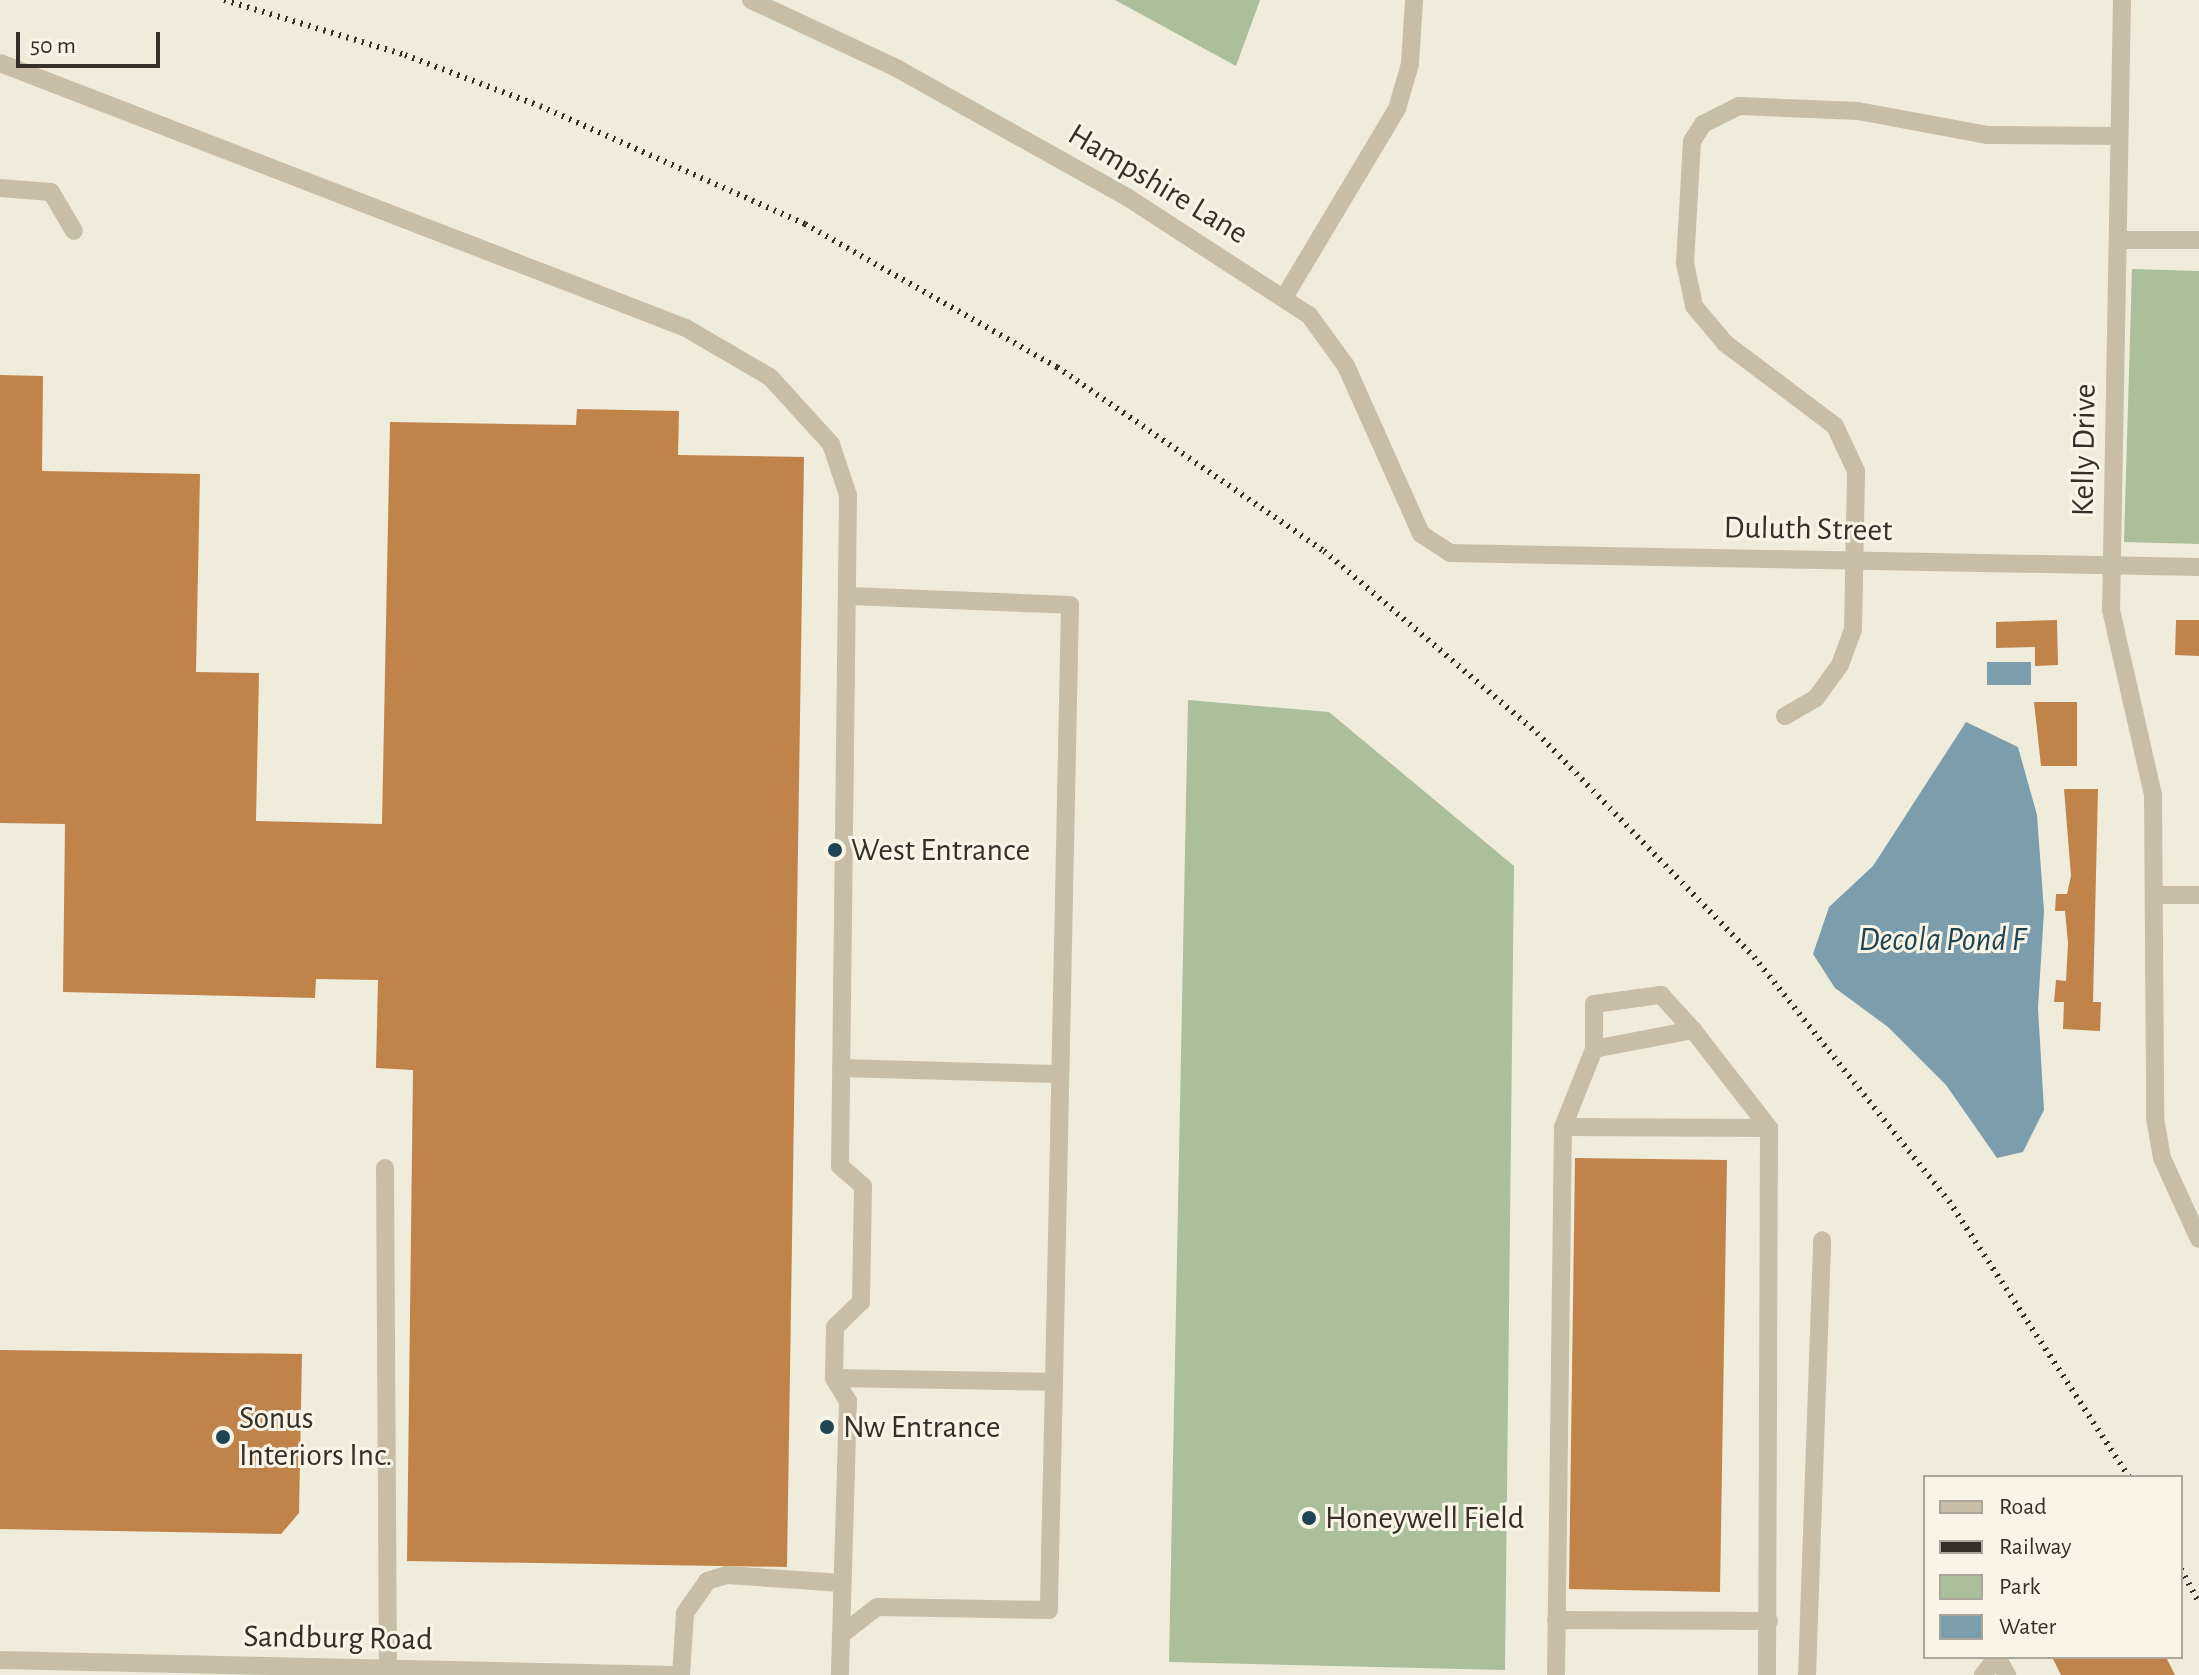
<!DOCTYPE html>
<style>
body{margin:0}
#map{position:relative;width:2199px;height:1675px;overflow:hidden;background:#f0ecdb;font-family:"Alegreya Sans",sans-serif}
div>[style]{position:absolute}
.green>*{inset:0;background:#abbf9c}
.water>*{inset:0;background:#7c9eac}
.building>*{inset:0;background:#c0834a}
.minor>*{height:18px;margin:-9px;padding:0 9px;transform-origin:9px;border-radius:9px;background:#c8bea8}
.rail>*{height:6px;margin-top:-3px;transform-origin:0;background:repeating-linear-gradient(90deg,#352f28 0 2px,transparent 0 8px)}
.dots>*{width:22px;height:22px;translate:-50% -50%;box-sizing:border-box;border:4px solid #f8f5e7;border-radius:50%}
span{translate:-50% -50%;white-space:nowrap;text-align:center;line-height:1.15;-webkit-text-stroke:6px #f8f5e7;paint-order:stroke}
.street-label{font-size:32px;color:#352f28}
.poi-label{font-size:32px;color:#352f28}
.left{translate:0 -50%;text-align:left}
.water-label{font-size:34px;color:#1f4454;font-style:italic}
.legend{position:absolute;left:1923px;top:1475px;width:260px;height:184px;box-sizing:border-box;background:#f8f5e7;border:2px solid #aaa69b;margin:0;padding:10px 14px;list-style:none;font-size:24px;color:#352f28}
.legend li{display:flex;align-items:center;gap:16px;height:40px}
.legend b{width:40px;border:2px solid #aaa69b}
.scale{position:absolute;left:16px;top:32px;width:144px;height:36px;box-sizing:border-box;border:4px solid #352f28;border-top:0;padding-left:10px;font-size:24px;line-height:28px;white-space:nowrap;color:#352f28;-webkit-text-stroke:6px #f8f5e7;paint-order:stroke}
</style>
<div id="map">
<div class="green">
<i style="clip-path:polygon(1115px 0,1260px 0,1236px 66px)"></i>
<i style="clip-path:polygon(2132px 269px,2199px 271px,2199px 544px,2124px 542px)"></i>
<i style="clip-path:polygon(1188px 700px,1329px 712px,1514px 866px,1505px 1670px,1169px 1662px)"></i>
</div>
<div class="water">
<i style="clip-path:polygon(1987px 662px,2031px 662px,2031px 685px,1987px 685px)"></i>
<i style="clip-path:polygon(1966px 722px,2018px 747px,2037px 815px,2044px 911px,2038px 1008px,2044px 1110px,2023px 1152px,1997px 1158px,1946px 1085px,1888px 1027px,1835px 988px,1813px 954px,1829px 907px,1873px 866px)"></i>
</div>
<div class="building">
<i style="clip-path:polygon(0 375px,43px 376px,42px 471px,200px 474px,196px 672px,259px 673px,256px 821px,382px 824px,390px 422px,576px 425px,577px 409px,679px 411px,678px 455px,804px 457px,787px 1567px,407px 1561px,413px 1070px,376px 1068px,378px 980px,316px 979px,315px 998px,63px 992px,65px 824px,0 823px)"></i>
<i style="clip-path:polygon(2057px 620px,2058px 665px,2035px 666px,2035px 647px,1996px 648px,1996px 622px)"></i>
<i style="clip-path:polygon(2176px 620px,2199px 620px,2199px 656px,2175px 655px)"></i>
<i style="clip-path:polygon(2034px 702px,2077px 702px,2077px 766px,2041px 766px)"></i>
<i style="clip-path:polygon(2064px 789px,2098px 789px,2093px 1002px,2101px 1002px,2100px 1031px,2063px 1029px,2064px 1002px,2054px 1002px,2056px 980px,2066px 981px,2068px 943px,2065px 911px,2055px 911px,2056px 894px,2067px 894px,2071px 876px)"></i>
<i style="clip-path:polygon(1575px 1158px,1727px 1160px,1720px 1592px,1569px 1589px)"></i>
<i style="clip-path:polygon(0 1350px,302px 1354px,299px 1513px,281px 1534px,0 1529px)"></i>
<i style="clip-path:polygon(2052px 1657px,2166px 1657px,2175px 1675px,2061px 1675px)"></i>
</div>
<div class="minor">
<i style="left:751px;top:0;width:162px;rotate:25.1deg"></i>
<i style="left:898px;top:69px;width:262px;rotate:29.2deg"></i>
<i style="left:1127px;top:197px;width:217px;rotate:33deg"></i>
<i style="left:1309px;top:315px;width:63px;rotate:54deg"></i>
<i style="left:1346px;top:366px;width:184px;rotate:65.9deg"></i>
<i style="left:1421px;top:534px;width:35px;rotate:33deg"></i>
<i style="left:1450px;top:553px;width:749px;rotate:1.07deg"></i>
<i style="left:2122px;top:0;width:610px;rotate:91.03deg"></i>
<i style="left:2111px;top:610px;width:190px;rotate:77.2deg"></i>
<i style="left:2153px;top:795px;width:323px;rotate:89.6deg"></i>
<i style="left:2155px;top:1118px;width:41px;rotate:80.1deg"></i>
<i style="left:2162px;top:1158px;width:89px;rotate:65.4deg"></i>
<i style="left:0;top:63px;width:735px;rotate:21.12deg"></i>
<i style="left:686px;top:328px;width:97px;rotate:30.3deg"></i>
<i style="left:770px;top:377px;width:91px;rotate:47.7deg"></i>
<i style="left:831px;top:444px;width:54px;rotate:71.6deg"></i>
<i style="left:848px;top:495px;width:671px;rotate:90.68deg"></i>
<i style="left:840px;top:1166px;width:30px;rotate:41deg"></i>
<i style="left:863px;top:1186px;width:116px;rotate:91deg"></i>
<i style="left:861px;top:1302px;width:36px;rotate:136deg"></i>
<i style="left:835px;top:1327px;width:51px;rotate:91.1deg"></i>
<i style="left:834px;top:1378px;width:27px;rotate:59deg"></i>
<i style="left:848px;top:1401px;width:274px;rotate:91.7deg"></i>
<i style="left:0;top:188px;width:51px;rotate:4.5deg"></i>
<i style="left:51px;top:192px;width:45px;rotate:59.5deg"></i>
<i style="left:2119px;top:240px;width:80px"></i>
<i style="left:1285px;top:296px;width:218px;rotate:-59.1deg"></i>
<i style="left:1397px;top:109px;width:47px;rotate:-73.9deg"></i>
<i style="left:1410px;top:64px;width:64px;rotate:-86.4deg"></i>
<i style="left:849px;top:596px;width:221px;rotate:2.3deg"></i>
<i style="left:1070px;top:605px;width:777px;rotate:91.18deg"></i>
<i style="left:1785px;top:716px;width:36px;rotate:-30deg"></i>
<i style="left:1816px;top:698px;width:41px;rotate:-54deg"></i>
<i style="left:1840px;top:665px;width:37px;rotate:-70deg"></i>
<i style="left:1853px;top:630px;width:159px;rotate:-88.9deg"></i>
<i style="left:1856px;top:471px;width:50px;rotate:-115deg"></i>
<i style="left:1835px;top:426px;width:138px;rotate:-143deg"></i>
<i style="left:1725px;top:343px;width:48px;rotate:-130deg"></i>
<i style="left:1694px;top:306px;width:44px;rotate:-101.8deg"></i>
<i style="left:1685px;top:263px;width:122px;rotate:-86.7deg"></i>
<i style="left:1692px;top:141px;width:20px;rotate:-57deg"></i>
<i style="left:1703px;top:124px;width:40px;rotate:-26.6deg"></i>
<i style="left:1739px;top:106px;width:119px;rotate:2.4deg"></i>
<i style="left:1858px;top:111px;width:131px;rotate:10.5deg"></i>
<i style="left:1987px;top:135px;width:132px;rotate:0.4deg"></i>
<i style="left:2158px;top:895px;width:41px"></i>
<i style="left:1594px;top:1049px;width:45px;rotate:-90deg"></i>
<i style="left:1594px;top:1004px;width:68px;rotate:-7.7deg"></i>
<i style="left:1661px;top:995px;width:47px;rotate:47.6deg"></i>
<i style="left:841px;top:1068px;width:219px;rotate:1.6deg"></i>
<i style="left:1563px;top:1127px;width:206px;rotate:0.3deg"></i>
<i style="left:385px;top:1168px;width:501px;rotate:89.66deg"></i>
<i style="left:834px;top:1378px;width:220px;rotate:1deg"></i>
<i style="left:1054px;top:1382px;width:228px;rotate:91.3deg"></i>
<i style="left:1049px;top:1610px;width:172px;rotate:-179deg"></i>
<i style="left:877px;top:1607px;width:46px;rotate:142.1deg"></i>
<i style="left:1556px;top:1620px;width:213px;rotate:0.3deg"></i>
<i style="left:0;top:1660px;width:675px;rotate:1.27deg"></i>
<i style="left:681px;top:1675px;width:62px;rotate:-86.3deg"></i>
<i style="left:685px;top:1613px;width:39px;rotate:-55deg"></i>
<i style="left:707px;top:1581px;width:21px;rotate:-17deg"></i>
<i style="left:727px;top:1575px;width:115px;rotate:4deg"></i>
<i style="left:1556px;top:1675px;width:548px;rotate:-89.27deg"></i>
<i style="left:1563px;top:1127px;width:84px;rotate:-68.3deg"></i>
<i style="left:1594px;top:1049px;width:101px;rotate:-10.9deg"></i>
<i style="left:1693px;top:1030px;width:124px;rotate:52.2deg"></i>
<i style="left:1769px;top:1128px;width:547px;rotate:90.21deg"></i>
<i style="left:1807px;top:1675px;width:435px;rotate:-88deg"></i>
<i style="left:1983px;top:1675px;width:23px;rotate:-52deg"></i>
<i style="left:1997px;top:1657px;width:21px;rotate:61deg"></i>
</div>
<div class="rail">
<i style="left:224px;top:0;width:189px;rotate:16.9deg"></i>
<i style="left:405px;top:55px;width:144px;rotate:20.7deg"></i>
<i style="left:540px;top:106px;width:290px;rotate:24deg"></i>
<i style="left:805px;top:224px;width:290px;rotate:29.6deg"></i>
<i style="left:1057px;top:367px;width:324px;rotate:34.6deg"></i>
<i style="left:1324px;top:551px;width:280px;rotate:40.5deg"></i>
<i style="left:1537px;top:733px;width:312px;rotate:45.9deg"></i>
<i style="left:1754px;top:957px;width:312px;rotate:51.4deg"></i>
<i style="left:1949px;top:1201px;width:330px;rotate:56.9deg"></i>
<i style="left:2181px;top:1569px;width:38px;rotate:62deg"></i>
</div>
<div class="dots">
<i style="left:835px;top:850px;background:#1f4454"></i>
<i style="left:827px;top:1427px;background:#1f4454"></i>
<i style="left:223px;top:1437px;background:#1f4454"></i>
<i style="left:1309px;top:1518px;background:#1f4454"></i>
</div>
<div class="street-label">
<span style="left:1158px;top:184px;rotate:31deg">Hampshire Lane</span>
<span style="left:2084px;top:450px;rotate:-89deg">Kelly Drive</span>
<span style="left:1808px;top:529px;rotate:1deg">Duluth Street</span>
<span style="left:338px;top:1638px;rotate:1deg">Sandburg Road</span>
</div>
<div class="poi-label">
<span class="left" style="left:851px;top:850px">West Entrance</span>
<span class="left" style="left:239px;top:1437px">Sonus<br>Interiors Inc.</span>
<span class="left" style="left:843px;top:1427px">Nw Entrance</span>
<span class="left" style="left:1325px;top:1518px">Honeywell Field</span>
</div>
<div class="water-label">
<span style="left:1942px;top:941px">Decola Pond F</span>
</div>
<ul class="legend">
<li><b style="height:10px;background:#c8bea8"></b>Road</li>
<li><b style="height:10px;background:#352f28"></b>Railway</li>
<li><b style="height:22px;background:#abbf9c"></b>Park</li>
<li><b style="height:22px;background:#7c9eac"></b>Water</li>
</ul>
<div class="scale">50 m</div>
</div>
